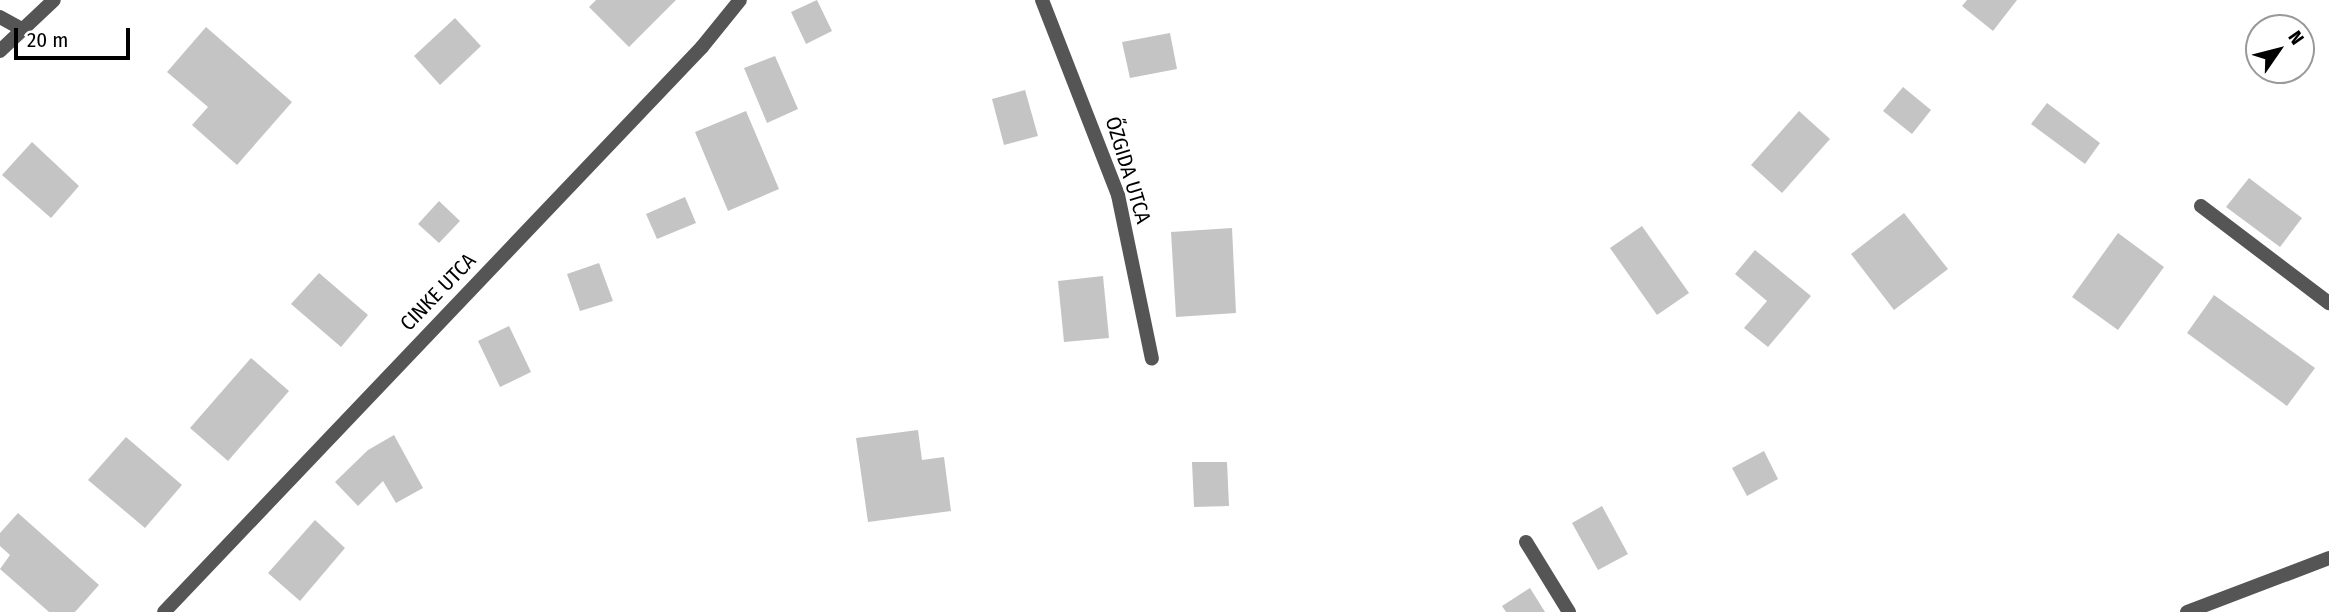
<!DOCTYPE html>
<meta charset="utf-8">
<style>
body{margin:0}
#map{position:relative;width:2329px;height:612px;overflow:hidden;background:#fff;font-family:"Fira Sans Condensed",sans-serif}
div>[style]{position:absolute}
.building>*{inset:0;background:#c4c4c4}
.lane>*{height:14px;margin:-7px;padding:0 7px;transform-origin:7px;border-radius:7px;background:#555}
.street>*{height:14px;margin:-7px;padding:0 7px;transform-origin:7px;border-radius:7px;background:#555}
span{translate:-50% -50%;white-space:nowrap;text-align:center;line-height:1.15;-webkit-text-stroke:6px #fff;paint-order:stroke}
.street-label{font-size:21px;color:#000}
.north{position:absolute;left:2245px;top:14px;width:70px;height:70px;box-sizing:border-box;background:#fff;border:2px solid #999;border-radius:50%;rotate:55deg;font-size:19px;font-weight:700;line-height:28px;text-align:center;color:#000}
.north::after{content:'';display:block;margin:auto;width:24px;height:32px;background:#000;clip-path:polygon(50% 0,100% 100%,50% 72%,0 100%)}
.scale{position:absolute;left:14px;top:28px;width:116px;height:32px;box-sizing:border-box;border:4px solid #000;border-top:0;padding-left:9px;font-size:21px;line-height:24px;white-space:nowrap;color:#000;-webkit-text-stroke:5px #fff;paint-order:stroke}
</style>
<div id="map">
<div class="building">
<i style="clip-path:polygon(596px 0,676px 0,629px 47px,589px 7px)"></i>
<i style="clip-path:polygon(817px 0,832px 31px,806px 44px,791px 12px)"></i>
<i style="clip-path:polygon(1967px 0,2017px 0,1993px 31px,1962px 6px)"></i>
<i style="clip-path:polygon(455px 18px,481px 46px,440px 85px,414px 56px)"></i>
<i style="clip-path:polygon(206px 27px,292px 102px,237px 165px,192px 125px,208px 107px,167px 72px)"></i>
<i style="clip-path:polygon(1170px 33px,1177px 69px,1130px 78px,1122px 42px)"></i>
<i style="clip-path:polygon(775px 56px,798px 109px,767px 123px,744px 68px)"></i>
<i style="clip-path:polygon(1903px 87px,1931px 110px,1912px 134px,1883px 111px)"></i>
<i style="clip-path:polygon(1025px 90px,1038px 136px,1004px 145px,992px 99px)"></i>
<i style="clip-path:polygon(2047px 103px,2100px 143px,2085px 164px,2031px 124px)"></i>
<i style="clip-path:polygon(746px 111px,779px 189px,728px 211px,695px 132px)"></i>
<i style="clip-path:polygon(1799px 111px,1830px 139px,1782px 193px,1751px 165px)"></i>
<i style="clip-path:polygon(32px 142px,79px 186px,51px 218px,2px 175px)"></i>
<i style="clip-path:polygon(2249px 178px,2302px 218px,2280px 247px,2226px 207px)"></i>
<i style="clip-path:polygon(685px 197px,696px 223px,657px 239px,646px 214px)"></i>
<i style="clip-path:polygon(439px 201px,460px 221px,439px 243px,418px 224px)"></i>
<i style="clip-path:polygon(1904px 213px,1948px 269px,1894px 310px,1851px 254px)"></i>
<i style="clip-path:polygon(1642px 226px,1689px 293px,1657px 315px,1610px 248px)"></i>
<i style="clip-path:polygon(1232px 228px,1236px 313px,1176px 317px,1171px 232px)"></i>
<i style="clip-path:polygon(2118px 233px,2164px 267px,2118px 330px,2072px 297px)"></i>
<i style="clip-path:polygon(1755px 250px,1811px 296px,1768px 347px,1744px 328px,1767px 301px,1735px 274px)"></i>
<i style="clip-path:polygon(599px 263px,613px 301px,580px 311px,567px 274px)"></i>
<i style="clip-path:polygon(319px 273px,368px 315px,341px 347px,291px 304px)"></i>
<i style="clip-path:polygon(1103px 276px,1109px 338px,1064px 342px,1058px 281px)"></i>
<i style="clip-path:polygon(2214px 295px,2315px 368px,2287px 406px,2187px 333px)"></i>
<i style="clip-path:polygon(509px 326px,531px 372px,500px 387px,478px 341px)"></i>
<i style="clip-path:polygon(251px 358px,289px 391px,228px 461px,190px 428px)"></i>
<i style="clip-path:polygon(918px 430px,922px 460px,944px 457px,951px 511px,868px 522px,856px 438px)"></i>
<i style="clip-path:polygon(394px 435px,423px 488px,396px 503px,383px 481px,358px 506px,335px 482px,368px 450px)"></i>
<i style="clip-path:polygon(126px 437px,182px 485px,145px 528px,88px 480px)"></i>
<i style="clip-path:polygon(1764px 451px,1778px 479px,1747px 496px,1732px 468px)"></i>
<i style="clip-path:polygon(1192px 462px,1227px 462px,1229px 506px,1194px 507px)"></i>
<i style="clip-path:polygon(1602px 506px,1628px 554px,1598px 570px,1572px 523px)"></i>
<i style="clip-path:polygon(18px 513px,99px 585px,75px 612px,49px 612px,0 569px,10px 555px,0 546px,0 533px)"></i>
<i style="clip-path:polygon(315px 520px,345px 548px,300px 601px,268px 573px)"></i>
<i style="clip-path:polygon(1530px 588px,1545px 612px,1506px 612px,1502px 606px)"></i>
</div>
<div class="lane">
<i style="left:1042px;top:0;width:209px;rotate:68.7deg"></i>
<i style="left:1118px;top:195px;width:167px;rotate:78.3deg"></i>
<i style="left:2201px;top:206px;width:161px;rotate:37.2deg"></i>
<i style="left:1526px;top:542px;width:82px;rotate:58.4deg"></i>
</div>
<div class="street">
<i style="left:0;top:17px;width:25px;rotate:29deg"></i>
<i style="left:0;top:51px;width:74px;rotate:-43.4deg"></i>
<i style="left:164px;top:612px;width:780px;rotate:-46.4deg"></i>
<i style="left:702px;top:47px;width:60px;rotate:-51deg"></i>
<i style="left:2187px;top:612px;width:152px;rotate:-20.8deg"></i>
</div>
<div class="street-label">
<span style="left:1128px;top:170px;rotate:73deg">ŐZGIDA UTCA</span>
<span style="left:438px;top:292px;rotate:-46deg">CINKE UTCA</span>
</div>
<div class="north">N</div>
<div class="scale">20 m</div>
</div>
